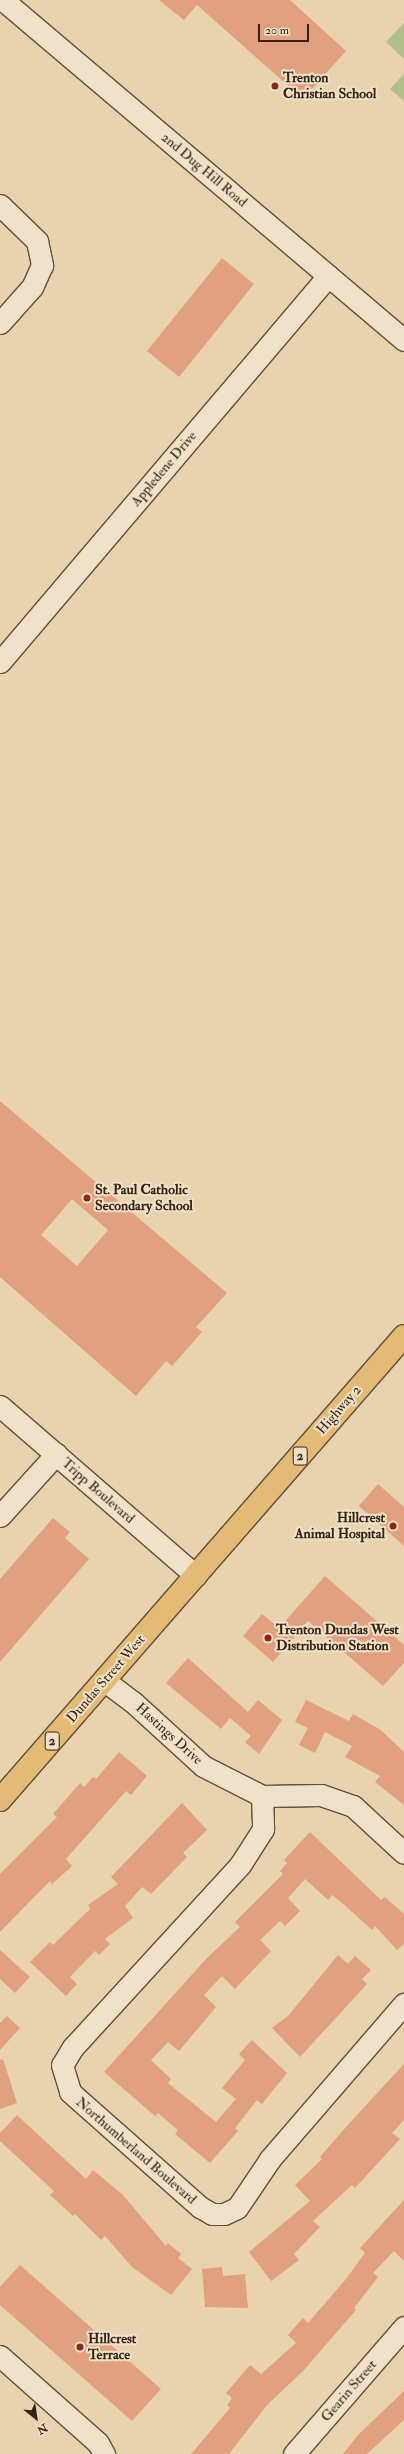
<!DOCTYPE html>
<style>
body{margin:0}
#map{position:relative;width:404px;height:2454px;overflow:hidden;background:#e8d3ae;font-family:"IM FELL Double Pica",serif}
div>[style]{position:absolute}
.green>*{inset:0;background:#b4bd8c}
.building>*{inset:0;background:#e1a07f}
.roads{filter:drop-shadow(1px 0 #634e38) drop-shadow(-1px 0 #634e38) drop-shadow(0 1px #634e38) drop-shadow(0 -1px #634e38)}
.minor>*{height:21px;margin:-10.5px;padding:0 10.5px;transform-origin:10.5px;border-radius:10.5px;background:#f0e2ca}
.major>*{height:22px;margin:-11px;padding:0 11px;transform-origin:11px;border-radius:11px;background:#e4ba77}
.dots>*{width:11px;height:11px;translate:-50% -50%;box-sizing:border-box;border:2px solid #f0e2ca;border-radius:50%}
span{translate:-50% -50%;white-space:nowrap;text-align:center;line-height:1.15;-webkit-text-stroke:4px #f0e2ca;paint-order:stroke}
.shield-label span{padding:1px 3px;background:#f0e2ca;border:1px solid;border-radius:3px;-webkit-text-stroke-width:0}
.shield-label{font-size:13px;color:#372210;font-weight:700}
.poi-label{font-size:14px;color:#372210;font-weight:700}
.left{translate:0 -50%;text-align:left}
.right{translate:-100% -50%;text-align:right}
.street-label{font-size:14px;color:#372210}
.north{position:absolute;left:16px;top:2398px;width:40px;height:40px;-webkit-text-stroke:3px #f0e2ca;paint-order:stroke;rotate:150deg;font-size:11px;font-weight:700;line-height:16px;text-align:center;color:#372210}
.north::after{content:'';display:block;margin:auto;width:14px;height:18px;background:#372210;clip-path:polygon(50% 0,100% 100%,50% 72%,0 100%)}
.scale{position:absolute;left:258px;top:24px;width:51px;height:18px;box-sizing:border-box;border:2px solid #372210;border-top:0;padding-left:5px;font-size:12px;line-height:14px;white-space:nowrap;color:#372210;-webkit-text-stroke:3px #f0e2ca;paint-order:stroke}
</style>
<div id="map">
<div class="green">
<i style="clip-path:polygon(404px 23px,404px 59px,386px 42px)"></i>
<i style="clip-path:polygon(404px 74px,404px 101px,390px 89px)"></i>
</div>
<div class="building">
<i style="clip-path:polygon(159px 0,290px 0,346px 51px,303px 99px,197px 5px,184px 20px)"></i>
<i style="clip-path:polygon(222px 258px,254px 284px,179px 377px,147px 351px)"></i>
<i style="clip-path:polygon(evenodd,0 1101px,227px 1293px,196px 1327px,202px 1332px,172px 1366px,166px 1361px,136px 1396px,0 1277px,0 1101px,72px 1199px,108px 1230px,77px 1266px,41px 1235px,72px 1199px)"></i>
<i style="clip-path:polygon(378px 1484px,404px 1507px,404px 1546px,359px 1506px)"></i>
<i style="clip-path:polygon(53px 1518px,70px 1532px,65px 1538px,89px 1559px,0 1662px,0 1579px)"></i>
<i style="clip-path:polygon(325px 1576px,404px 1645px,404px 1663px,383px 1686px,308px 1621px,273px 1662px,243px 1636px,262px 1614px,279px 1628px)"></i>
<i style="clip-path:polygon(188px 1658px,248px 1712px,258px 1700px,282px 1720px,259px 1754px,245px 1742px,251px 1736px,230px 1718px,221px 1729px,166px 1683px)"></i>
<i style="clip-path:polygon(306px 1700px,349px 1721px,353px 1714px,381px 1730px,404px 1752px,404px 1805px,375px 1782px,380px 1776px,345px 1757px,352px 1746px,325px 1732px,315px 1753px,299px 1745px,308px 1728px,295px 1722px)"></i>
<i style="clip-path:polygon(119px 1752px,147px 1776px,131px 1795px,126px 1791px,66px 1859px,72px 1866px,52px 1884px,50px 1881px,0 1932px,0 1874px,57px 1817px,53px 1814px,80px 1783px,84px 1787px,93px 1777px,96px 1779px)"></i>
<i style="clip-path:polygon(182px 1803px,207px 1830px,183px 1853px,187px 1857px,151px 1894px,142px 1887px,125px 1906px,133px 1918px,105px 1939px,110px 1944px,99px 1955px,95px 1951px,70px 1977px,77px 1984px,66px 1996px,30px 1962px,50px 1942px,53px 1945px,90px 1909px,88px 1905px,118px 1884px,111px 1877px)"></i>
<i style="clip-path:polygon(310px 1832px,381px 1900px,385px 1897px,404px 1914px,404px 1944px,397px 1950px,375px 1926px,372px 1930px,341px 1902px,332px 1895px,328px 1900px,305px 1879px,288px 1898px,300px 1911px,285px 1926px,280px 1921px,260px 1940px,271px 1951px,235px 1989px,222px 1976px,204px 1995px,216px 2007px,179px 2051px,168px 2042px,151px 2060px,171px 2079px,168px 2083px,216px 2122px,236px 2099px,222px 2088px,245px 2060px,239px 2054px,252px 2040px,287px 2073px,262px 2104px,257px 2100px,235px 2128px,238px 2131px,210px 2163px,175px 2134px,178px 2130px,158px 2113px,155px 2116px,104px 2072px,207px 1958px,240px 1927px,235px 1922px,283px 1874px,280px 1871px,287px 1863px,284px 1860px)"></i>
<i style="clip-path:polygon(0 1950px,30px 1977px,15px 1993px,0 1979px)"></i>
<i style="clip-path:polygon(338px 1955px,348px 1964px,355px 1956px,371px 1970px,362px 1979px,367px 1984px,300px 2057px,272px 2028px,288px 2016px)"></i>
<i style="clip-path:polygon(7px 2016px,20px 2028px,0 2050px,0 2023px)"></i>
<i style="clip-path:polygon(3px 2059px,17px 2103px,0 2109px,0 2060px)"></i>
<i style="clip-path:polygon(404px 2064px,404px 2120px,392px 2133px,400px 2139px,355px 2188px,352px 2185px,313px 2221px,320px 2227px,294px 2254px,299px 2260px,271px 2281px,249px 2252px,310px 2201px,295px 2185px,322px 2159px,320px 2157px,346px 2127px)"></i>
<i style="clip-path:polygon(17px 2115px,86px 2179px,93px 2170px,123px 2195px,166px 2246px,168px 2243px,181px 2254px,178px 2258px,192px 2269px,171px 2295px,132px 2267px,105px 2236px,101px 2240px,75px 2214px,73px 2216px,50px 2195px,54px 2191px,0 2141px,0 2133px)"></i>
<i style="clip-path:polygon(404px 2200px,404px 2261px,394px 2251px,373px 2273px,378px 2277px,354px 2308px,356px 2310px,303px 2371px,267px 2405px,229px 2454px,191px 2454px,230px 2408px,227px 2405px,232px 2398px,226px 2393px,250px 2365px,261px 2374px,296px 2343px,288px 2335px,303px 2318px,308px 2323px,346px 2279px,365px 2253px,360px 2248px)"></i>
<i style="clip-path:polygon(20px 2265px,161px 2389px,132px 2421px,0 2305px,0 2287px)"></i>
<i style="clip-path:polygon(222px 2267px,223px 2276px,245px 2274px,248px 2308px,205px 2307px,202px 2269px)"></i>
<i style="clip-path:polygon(404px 2391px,404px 2420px,367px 2454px,343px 2454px,358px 2435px)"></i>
</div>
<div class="roads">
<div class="minor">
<i style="left:3px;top:0;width:526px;rotate:40.29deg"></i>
<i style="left:0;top:205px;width:52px;rotate:44.2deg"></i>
<i style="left:37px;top:241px;width:25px;rotate:78deg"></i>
<i style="left:42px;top:265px;width:24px;rotate:114deg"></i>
<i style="left:32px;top:287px;width:48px;rotate:131.6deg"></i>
<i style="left:0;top:662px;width:507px;rotate:-49.64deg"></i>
<i style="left:0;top:1406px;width:259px;rotate:40.9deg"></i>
<i style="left:0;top:1516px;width:84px;rotate:-47.9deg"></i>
<i style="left:105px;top:1681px;width:35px;rotate:37deg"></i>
<i style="left:133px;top:1702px;width:95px;rotate:42.4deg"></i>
<i style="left:203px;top:1766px;width:66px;rotate:27deg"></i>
<i style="left:262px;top:1796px;width:59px;rotate:-1deg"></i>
<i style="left:321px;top:1795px;width:34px;rotate:19deg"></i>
<i style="left:353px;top:1806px;width:69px;rotate:42.7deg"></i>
<i style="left:262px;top:1796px;width:33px;rotate:88deg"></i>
<i style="left:263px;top:1829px;width:43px;rotate:122.6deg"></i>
<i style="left:240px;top:1865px;width:247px;rotate:132.5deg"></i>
<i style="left:73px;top:2047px;width:21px;rotate:121deg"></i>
<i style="left:62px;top:2065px;width:28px;rotate:73deg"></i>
<i style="left:70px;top:2092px;width:174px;rotate:41.5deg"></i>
<i style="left:200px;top:2207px;width:14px;rotate:30deg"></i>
<i style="left:212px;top:2214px;width:12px"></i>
<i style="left:224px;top:2214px;width:14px;rotate:-25deg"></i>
<i style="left:237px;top:2208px;width:59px;rotate:-56deg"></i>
<i style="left:270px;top:2159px;width:205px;rotate:-49.2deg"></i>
<i style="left:0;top:2356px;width:131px;rotate:41.6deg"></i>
<i style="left:98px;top:2443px;width:13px;rotate:61deg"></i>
<i style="left:294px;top:2454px;width:168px;rotate:-49.1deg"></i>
</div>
<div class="major">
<i style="left:0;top:1800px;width:615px;rotate:-48.95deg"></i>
</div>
</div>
<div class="dots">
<i style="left:275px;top:86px;background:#8f2418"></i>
<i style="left:87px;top:1198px;background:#8f2418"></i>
<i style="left:393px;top:1526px;background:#8f2418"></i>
<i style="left:268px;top:1638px;background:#8f2418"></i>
<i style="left:80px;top:2347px;background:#8f2418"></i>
</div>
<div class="shield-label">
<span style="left:300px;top:1456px">2</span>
<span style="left:52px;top:1741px">2</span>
</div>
<div class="poi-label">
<span class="left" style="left:283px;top:86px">Trenton<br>Christian School</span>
<span class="left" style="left:95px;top:1198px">St. Paul Catholic<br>Secondary School</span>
<span class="right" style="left:385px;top:1526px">Hillcrest<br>Animal Hospital</span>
<span class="left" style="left:276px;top:1638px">Trenton Dundas West<br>Distribution Station</span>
<span class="left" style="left:88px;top:2347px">Hillcrest<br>Terrace</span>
</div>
<div class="street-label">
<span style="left:204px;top:170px;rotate:40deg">2nd Dug Hill Road</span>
<span style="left:164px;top:469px;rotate:-50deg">Appledene Drive</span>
<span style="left:339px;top:1410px;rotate:-49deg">Highway 2</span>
<span style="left:98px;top:1491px;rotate:41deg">Tripp Boulevard</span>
<span style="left:106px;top:1679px;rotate:-49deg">Dundas Street West</span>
<span style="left:169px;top:1734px;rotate:42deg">Hastings Drive</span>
<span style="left:136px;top:2151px;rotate:41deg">Northumberland Boulevard</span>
<span style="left:349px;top:2391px;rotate:-49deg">Gearin Street</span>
</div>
<div class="north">N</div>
<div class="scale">20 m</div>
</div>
